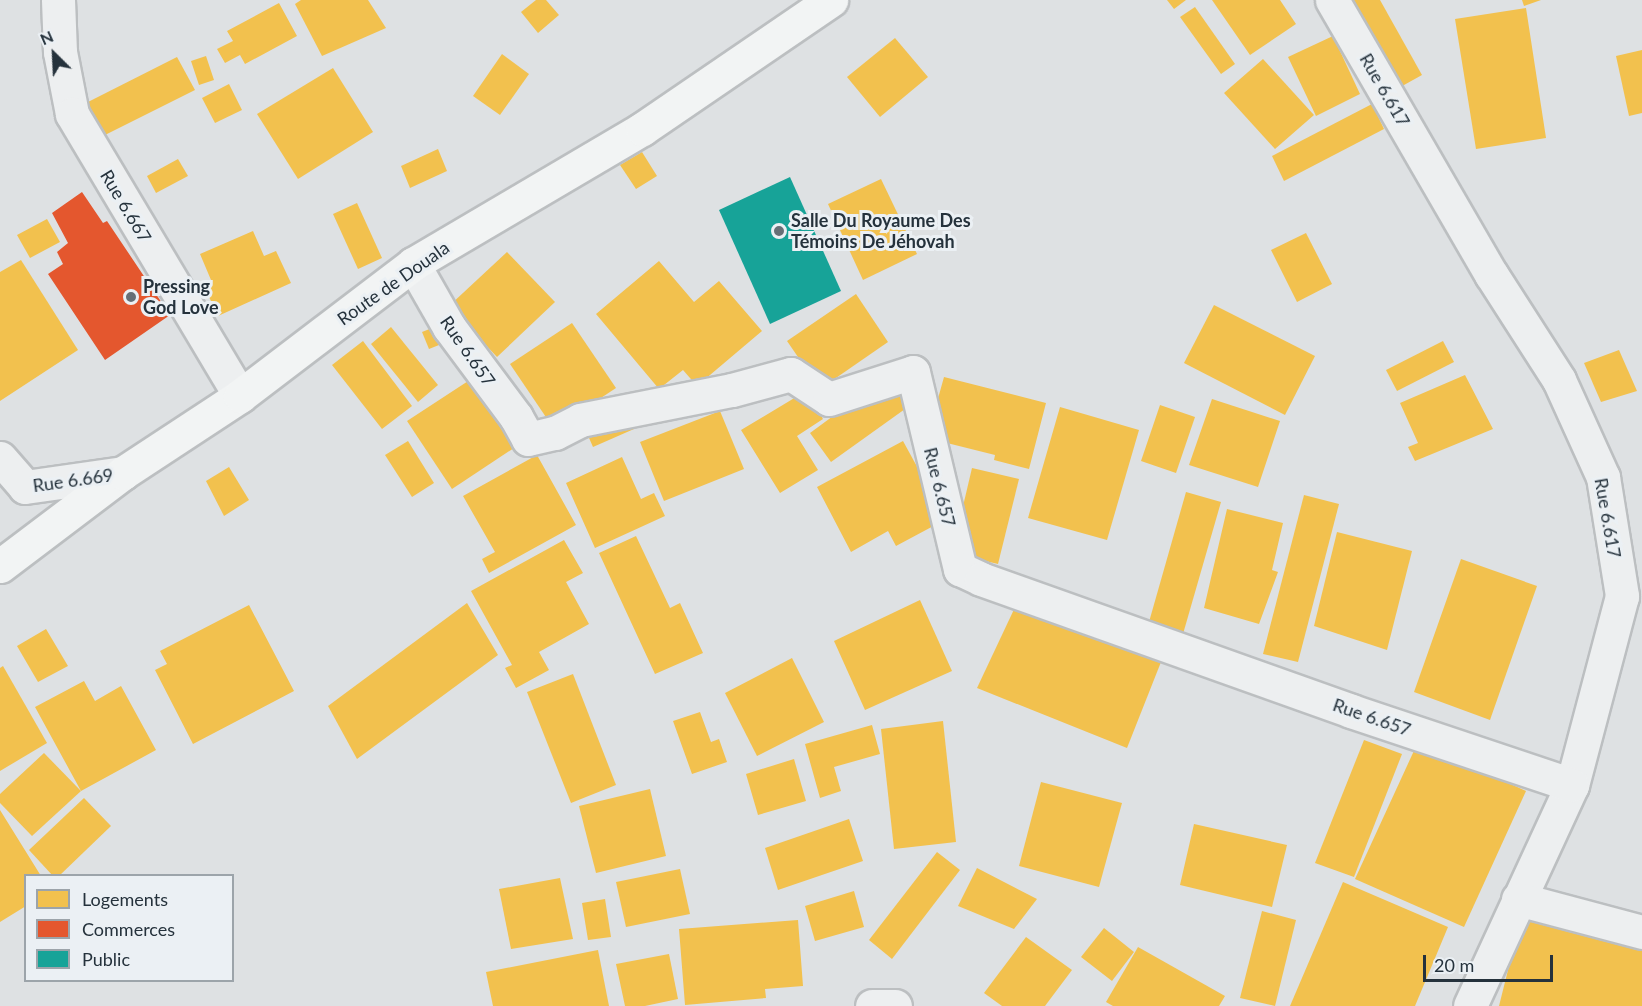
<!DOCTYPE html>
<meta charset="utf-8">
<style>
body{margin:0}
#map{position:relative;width:1642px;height:1006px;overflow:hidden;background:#dee1e3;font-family:Lato,sans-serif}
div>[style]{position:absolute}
.homes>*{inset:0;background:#f2c14e}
.shops>*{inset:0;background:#e4572e}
.public>*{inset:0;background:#17a398}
.roads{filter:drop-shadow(2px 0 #bcbfc1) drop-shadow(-2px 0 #bcbfc1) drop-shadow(0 2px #bcbfc1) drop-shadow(0 -2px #bcbfc1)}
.minor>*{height:33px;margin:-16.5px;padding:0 16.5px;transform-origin:16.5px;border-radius:16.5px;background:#edeff0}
.highway>*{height:33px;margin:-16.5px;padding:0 16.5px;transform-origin:16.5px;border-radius:16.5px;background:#f2f4f4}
.dots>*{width:16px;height:16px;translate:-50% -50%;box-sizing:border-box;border:3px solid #ebf0f4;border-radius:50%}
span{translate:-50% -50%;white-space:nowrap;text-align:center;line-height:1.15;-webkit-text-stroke:6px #ebf0f4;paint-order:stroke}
.street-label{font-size:18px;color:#25323c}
.poi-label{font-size:18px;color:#25323c;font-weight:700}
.left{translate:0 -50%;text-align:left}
.legend{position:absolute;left:24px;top:874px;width:210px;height:108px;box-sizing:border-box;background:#ebf0f4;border:2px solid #9ca4aa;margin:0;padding:8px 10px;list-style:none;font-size:18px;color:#25323c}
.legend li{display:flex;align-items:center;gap:12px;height:30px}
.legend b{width:30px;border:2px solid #9ca4aa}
.north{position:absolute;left:24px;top:24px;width:60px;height:60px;-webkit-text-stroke:4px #ebf0f4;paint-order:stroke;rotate:336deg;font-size:16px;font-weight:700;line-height:24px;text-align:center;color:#25323c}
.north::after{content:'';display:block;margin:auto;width:21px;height:27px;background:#25323c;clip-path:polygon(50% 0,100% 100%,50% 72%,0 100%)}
.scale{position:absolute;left:1423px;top:955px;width:130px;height:27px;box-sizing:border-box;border:3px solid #25323c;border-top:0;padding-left:8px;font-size:18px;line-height:21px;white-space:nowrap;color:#25323c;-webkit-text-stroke:4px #ebf0f4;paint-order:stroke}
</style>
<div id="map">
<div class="homes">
<i style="clip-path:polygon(301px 0,368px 0,386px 28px,322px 56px,295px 4px)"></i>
<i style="clip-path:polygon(536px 0,546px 0,559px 15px,538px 33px,521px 12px)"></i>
<i style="clip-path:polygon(1167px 0,1186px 0,1174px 9px)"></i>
<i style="clip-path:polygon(1212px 0,1280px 0,1296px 24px,1250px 55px)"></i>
<i style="clip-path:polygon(1352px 0,1380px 0,1422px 75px,1395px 90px,1346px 3px)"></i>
<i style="clip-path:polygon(1522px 0,1541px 0,1524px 6px)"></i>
<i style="clip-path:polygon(279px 3px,297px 36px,245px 64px,240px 55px,225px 63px,217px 49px,233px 41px,227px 31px)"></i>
<i style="clip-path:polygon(1195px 7px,1235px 64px,1221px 74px,1180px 17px)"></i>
<i style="clip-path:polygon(1526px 8px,1546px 138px,1476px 149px,1455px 19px)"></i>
<i style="clip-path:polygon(1333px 36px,1360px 94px,1316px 116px,1288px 57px)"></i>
<i style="clip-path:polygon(895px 38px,928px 77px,880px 117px,847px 77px)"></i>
<i style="clip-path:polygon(1642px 50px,1642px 113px,1629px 116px,1616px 56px)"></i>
<i style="clip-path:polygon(502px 54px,529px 74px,500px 115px,473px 96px)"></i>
<i style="clip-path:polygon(206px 56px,214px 80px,199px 85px,191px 61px)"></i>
<i style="clip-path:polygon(177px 57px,195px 90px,103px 136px,86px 103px)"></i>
<i style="clip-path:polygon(1263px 59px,1314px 115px,1275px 149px,1224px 93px)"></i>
<i style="clip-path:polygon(333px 68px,373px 132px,298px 179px,257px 114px)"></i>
<i style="clip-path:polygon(229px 84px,242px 110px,215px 123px,202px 98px)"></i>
<i style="clip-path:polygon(1372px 104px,1384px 129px,1284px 181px,1272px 156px)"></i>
<i style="clip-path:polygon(438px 149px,447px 171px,410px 188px,401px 166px)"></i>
<i style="clip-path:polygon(642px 152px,657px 176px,636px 189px,620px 165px)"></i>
<i style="clip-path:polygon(178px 159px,188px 176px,156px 193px,147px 176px)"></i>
<i style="clip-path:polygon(881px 179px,917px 254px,863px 280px,828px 204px)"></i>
<i style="clip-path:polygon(357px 203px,382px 258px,358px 269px,333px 214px)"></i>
<i style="clip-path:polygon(47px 219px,60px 242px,30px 258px,17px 235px)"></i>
<i style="clip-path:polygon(253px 231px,264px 256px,276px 251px,291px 283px,218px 316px,203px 284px,211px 280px,200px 254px)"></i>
<i style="clip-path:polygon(1306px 233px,1332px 284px,1297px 302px,1271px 250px)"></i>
<i style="clip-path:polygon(507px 252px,555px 302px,497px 357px,449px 306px)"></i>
<i style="clip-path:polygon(21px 260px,78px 350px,0 401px,0 272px)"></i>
<i style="clip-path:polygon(659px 261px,694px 302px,719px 281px,762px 331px,697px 386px,683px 370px,659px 389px,596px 314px)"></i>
<i style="clip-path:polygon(856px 294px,888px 342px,820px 389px,787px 341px)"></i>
<i style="clip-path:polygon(1214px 305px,1315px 356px,1285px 415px,1184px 363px)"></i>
<i style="clip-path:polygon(572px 323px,616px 388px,554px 429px,510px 364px)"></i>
<i style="clip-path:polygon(442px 324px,449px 341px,429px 349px,422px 332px)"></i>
<i style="clip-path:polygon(391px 327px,438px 385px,418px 402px,371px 344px)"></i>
<i style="clip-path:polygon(363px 341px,412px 406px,382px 429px,332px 365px)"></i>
<i style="clip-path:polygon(1443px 341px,1454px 362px,1397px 391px,1386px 370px)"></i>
<i style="clip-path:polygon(1619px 350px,1637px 391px,1601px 402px,1584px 363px)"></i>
<i style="clip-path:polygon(897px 369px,919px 399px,831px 462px,810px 433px)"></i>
<i style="clip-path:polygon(485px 370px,529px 438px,452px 489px,407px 421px)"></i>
<i style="clip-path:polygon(1465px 375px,1493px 429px,1415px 461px,1408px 447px,1418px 443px,1400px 403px)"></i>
<i style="clip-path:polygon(944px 377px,1046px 403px,1029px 469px,994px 460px,995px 455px,927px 438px)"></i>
<i style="clip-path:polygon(806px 391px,823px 419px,797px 436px,818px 470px,780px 493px,741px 430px)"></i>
<i style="clip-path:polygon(1212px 399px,1280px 421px,1258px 487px,1189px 465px)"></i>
<i style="clip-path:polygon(1160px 405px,1195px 417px,1176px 473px,1141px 461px)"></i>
<i style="clip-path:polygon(623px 406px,634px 429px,593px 447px,583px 424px)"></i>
<i style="clip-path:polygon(1060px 407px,1139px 430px,1107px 540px,1028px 518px)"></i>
<i style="clip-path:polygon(720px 411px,744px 469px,664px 501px,640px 442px)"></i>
<i style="clip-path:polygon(408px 441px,434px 483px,412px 497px,385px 455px)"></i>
<i style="clip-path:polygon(903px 441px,938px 505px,939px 523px,896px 546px,888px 531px,851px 552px,817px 487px)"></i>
<i style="clip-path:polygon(537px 455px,576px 525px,489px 573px,482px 559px,495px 552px,463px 496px)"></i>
<i style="clip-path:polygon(622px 457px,641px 499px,654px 493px,665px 516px,595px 548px,566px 483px)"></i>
<i style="clip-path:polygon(229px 467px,249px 500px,224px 516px,206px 481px)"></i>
<i style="clip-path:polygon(972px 468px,1019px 479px,998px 564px,952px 553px)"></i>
<i style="clip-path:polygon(1186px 492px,1221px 502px,1183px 634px,1149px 622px)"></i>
<i style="clip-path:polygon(1304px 495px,1339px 504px,1298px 662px,1263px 654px)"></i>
<i style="clip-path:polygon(1227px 509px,1283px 523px,1272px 570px,1278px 572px,1259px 624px,1204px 608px)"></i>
<i style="clip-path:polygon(1337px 532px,1412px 551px,1387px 650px,1314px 626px)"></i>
<i style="clip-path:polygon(636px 536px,670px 608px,680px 603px,703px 653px,655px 674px,599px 553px)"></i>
<i style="clip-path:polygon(564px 540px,583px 573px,566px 582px,589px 624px,539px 652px,549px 670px,516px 688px,505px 668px,512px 665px,471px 591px)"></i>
<i style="clip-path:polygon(1461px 559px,1537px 586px,1490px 720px,1414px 692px)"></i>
<i style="clip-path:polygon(920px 600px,952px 671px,865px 710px,834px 641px)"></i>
<i style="clip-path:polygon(467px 603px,498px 655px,357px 759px,328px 706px)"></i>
<i style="clip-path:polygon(1017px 603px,1161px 662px,1127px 748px,977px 688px)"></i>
<i style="clip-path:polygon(249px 605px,294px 691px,193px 744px,155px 670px,167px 664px,160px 651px)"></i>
<i style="clip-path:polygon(46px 629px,68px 666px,38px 682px,17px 646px)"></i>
<i style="clip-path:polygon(792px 658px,824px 722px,757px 756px,725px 693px)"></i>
<i style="clip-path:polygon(3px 666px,47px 743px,0 771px,0 668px)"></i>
<i style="clip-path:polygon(573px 674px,616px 785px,571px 803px,527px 692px)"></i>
<i style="clip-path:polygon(84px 681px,95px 701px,121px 686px,156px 750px,81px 791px,35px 707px)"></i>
<i style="clip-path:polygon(700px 712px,711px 742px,719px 739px,727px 762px,692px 774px,673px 721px)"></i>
<i style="clip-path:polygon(943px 721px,956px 842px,894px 849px,881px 729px)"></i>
<i style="clip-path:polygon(872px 725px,880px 754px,834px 767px,841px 791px,820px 798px,805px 744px)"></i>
<i style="clip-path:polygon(1364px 740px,1402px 754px,1354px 877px,1315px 863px)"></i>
<i style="clip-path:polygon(1418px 742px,1526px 791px,1464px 927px,1355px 879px)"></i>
<i style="clip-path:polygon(44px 753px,81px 791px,32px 836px,0 803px,0 794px)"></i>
<i style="clip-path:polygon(794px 759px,806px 801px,758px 815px,746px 774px)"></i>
<i style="clip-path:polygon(1041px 782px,1122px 803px,1099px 887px,1019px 866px)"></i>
<i style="clip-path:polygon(650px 789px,666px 856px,596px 873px,579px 806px)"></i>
<i style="clip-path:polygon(84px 798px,111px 826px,59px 876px,53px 876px,29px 850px)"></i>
<i style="clip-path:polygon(0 810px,41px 876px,26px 876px,26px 906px,0 922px)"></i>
<i style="clip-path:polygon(849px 819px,863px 861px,778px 890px,765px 848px)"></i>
<i style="clip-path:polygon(1194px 824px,1287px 845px,1272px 907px,1180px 885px)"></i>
<i style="clip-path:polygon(937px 852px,960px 870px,892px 959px,869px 940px)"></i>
<i style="clip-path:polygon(977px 868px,1037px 899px,1014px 929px,958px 906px)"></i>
<i style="clip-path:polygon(680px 869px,690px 914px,626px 927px,616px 882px)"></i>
<i style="clip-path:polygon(560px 878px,573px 939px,511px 949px,499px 889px)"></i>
<i style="clip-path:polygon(1343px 882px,1448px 927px,1415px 1006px,1290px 1006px)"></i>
<i style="clip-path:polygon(854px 891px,864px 927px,815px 941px,805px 906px)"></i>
<i style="clip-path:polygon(605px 899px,611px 937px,588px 940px,582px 903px)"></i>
<i style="clip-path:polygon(1523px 910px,1642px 939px,1642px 1006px,1499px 1006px)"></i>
<i style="clip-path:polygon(1262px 911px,1296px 920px,1275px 1006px,1240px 998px)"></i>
<i style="clip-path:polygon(798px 920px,803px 986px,765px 989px,766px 998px,685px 1005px,679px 929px)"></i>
<i style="clip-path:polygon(1104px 928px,1134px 952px,1112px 981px,1081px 957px)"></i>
<i style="clip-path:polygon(1026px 937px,1072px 970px,1045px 1006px,1002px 1006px,984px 993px)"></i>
<i style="clip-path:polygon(1138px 947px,1225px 996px,1219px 1006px,1113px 1006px,1106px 1002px)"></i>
<i style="clip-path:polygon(598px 950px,609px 1006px,493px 1006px,486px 972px)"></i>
<i style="clip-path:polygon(669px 954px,678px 999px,645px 1006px,625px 1006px,616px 964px)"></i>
</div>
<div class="shops">
<i style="clip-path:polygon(82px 192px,103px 223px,107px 221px,170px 315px,105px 360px,48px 274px,63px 264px,57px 252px,68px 243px,52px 213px)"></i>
</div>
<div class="public">
<i style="clip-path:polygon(790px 177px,841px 291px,770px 324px,719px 210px)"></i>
</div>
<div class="roads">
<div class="minor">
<i style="left:58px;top:0;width:52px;rotate:87.8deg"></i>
<i style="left:60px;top:52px;width:63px;rotate:79deg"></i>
<i style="left:72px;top:114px;width:328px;rotate:59.2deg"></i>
<i style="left:1332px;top:0;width:317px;rotate:59.9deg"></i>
<i style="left:1491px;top:274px;width:126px;rotate:57.3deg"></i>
<i style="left:1559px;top:380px;width:107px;rotate:65.6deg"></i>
<i style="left:1603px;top:477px;width:121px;rotate:80.9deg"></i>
<i style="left:1622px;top:596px;width:196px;rotate:104.8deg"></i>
<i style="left:1572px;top:785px;width:243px;rotate:114.8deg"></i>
<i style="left:413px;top:264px;width:73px;rotate:60.3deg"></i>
<i style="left:449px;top:327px;width:112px;rotate:53.3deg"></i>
<i style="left:516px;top:417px;width:25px;rotate:61deg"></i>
<i style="left:528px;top:439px;width:28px;rotate:-13deg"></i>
<i style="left:555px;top:433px;width:28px;rotate:-27deg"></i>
<i style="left:580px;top:420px;width:155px;rotate:-11.2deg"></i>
<i style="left:732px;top:390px;width:61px;rotate:-15.2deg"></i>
<i style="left:791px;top:374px;width:45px;rotate:33.3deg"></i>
<i style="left:829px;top:399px;width:88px;rotate:-17.8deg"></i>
<i style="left:913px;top:372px;width:203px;rotate:76.6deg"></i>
<i style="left:960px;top:569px;width:23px;rotate:25deg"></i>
<i style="left:981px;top:579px;width:393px;rotate:19.6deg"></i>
<i style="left:1351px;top:711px;width:233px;rotate:18.5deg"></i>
<i style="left:0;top:458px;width:38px;rotate:49deg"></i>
<i style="left:25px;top:487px;width:99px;rotate:-8.1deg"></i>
<i style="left:1518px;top:899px;width:128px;rotate:14.9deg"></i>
<i style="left:872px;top:1006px;width:23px"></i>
</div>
<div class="highway">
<i style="left:0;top:566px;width:154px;rotate:-37.1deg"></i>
<i style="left:123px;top:473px;width:140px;rotate:-33.3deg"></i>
<i style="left:240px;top:396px;width:218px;rotate:-37.3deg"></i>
<i style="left:413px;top:264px;width:266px;rotate:-30.5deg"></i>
<i style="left:642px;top:129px;width:229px;rotate:-34.3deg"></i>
</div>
</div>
<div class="dots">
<i style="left:779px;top:231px;background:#666f76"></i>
<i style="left:131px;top:297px;background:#666f76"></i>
</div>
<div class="street-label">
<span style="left:1385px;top:90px;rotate:60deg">Rue 6.617</span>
<span style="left:126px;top:206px;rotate:59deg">Rue 6.667</span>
<span style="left:393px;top:283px;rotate:-35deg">Route de Douala</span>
<span style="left:468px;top:351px;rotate:55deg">Rue 6.657</span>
<span style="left:73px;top:480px;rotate:-8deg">Rue 6.669</span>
<span style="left:940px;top:487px;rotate:76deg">Rue 6.657</span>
<span style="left:1608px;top:518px;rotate:80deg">Rue 6.617</span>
<span style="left:1372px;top:717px;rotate:19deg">Rue 6.657</span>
</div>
<div class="poi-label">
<span class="left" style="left:791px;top:231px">Salle Du Royaume Des<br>Témoins De Jéhovah</span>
<span class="left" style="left:143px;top:297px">Pressing<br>God Love</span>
</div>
<ul class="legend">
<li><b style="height:16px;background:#f2c14e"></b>Logements</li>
<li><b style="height:16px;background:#e4572e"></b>Commerces</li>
<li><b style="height:16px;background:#17a398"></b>Public</li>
</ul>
<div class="north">N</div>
<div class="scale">20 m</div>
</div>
